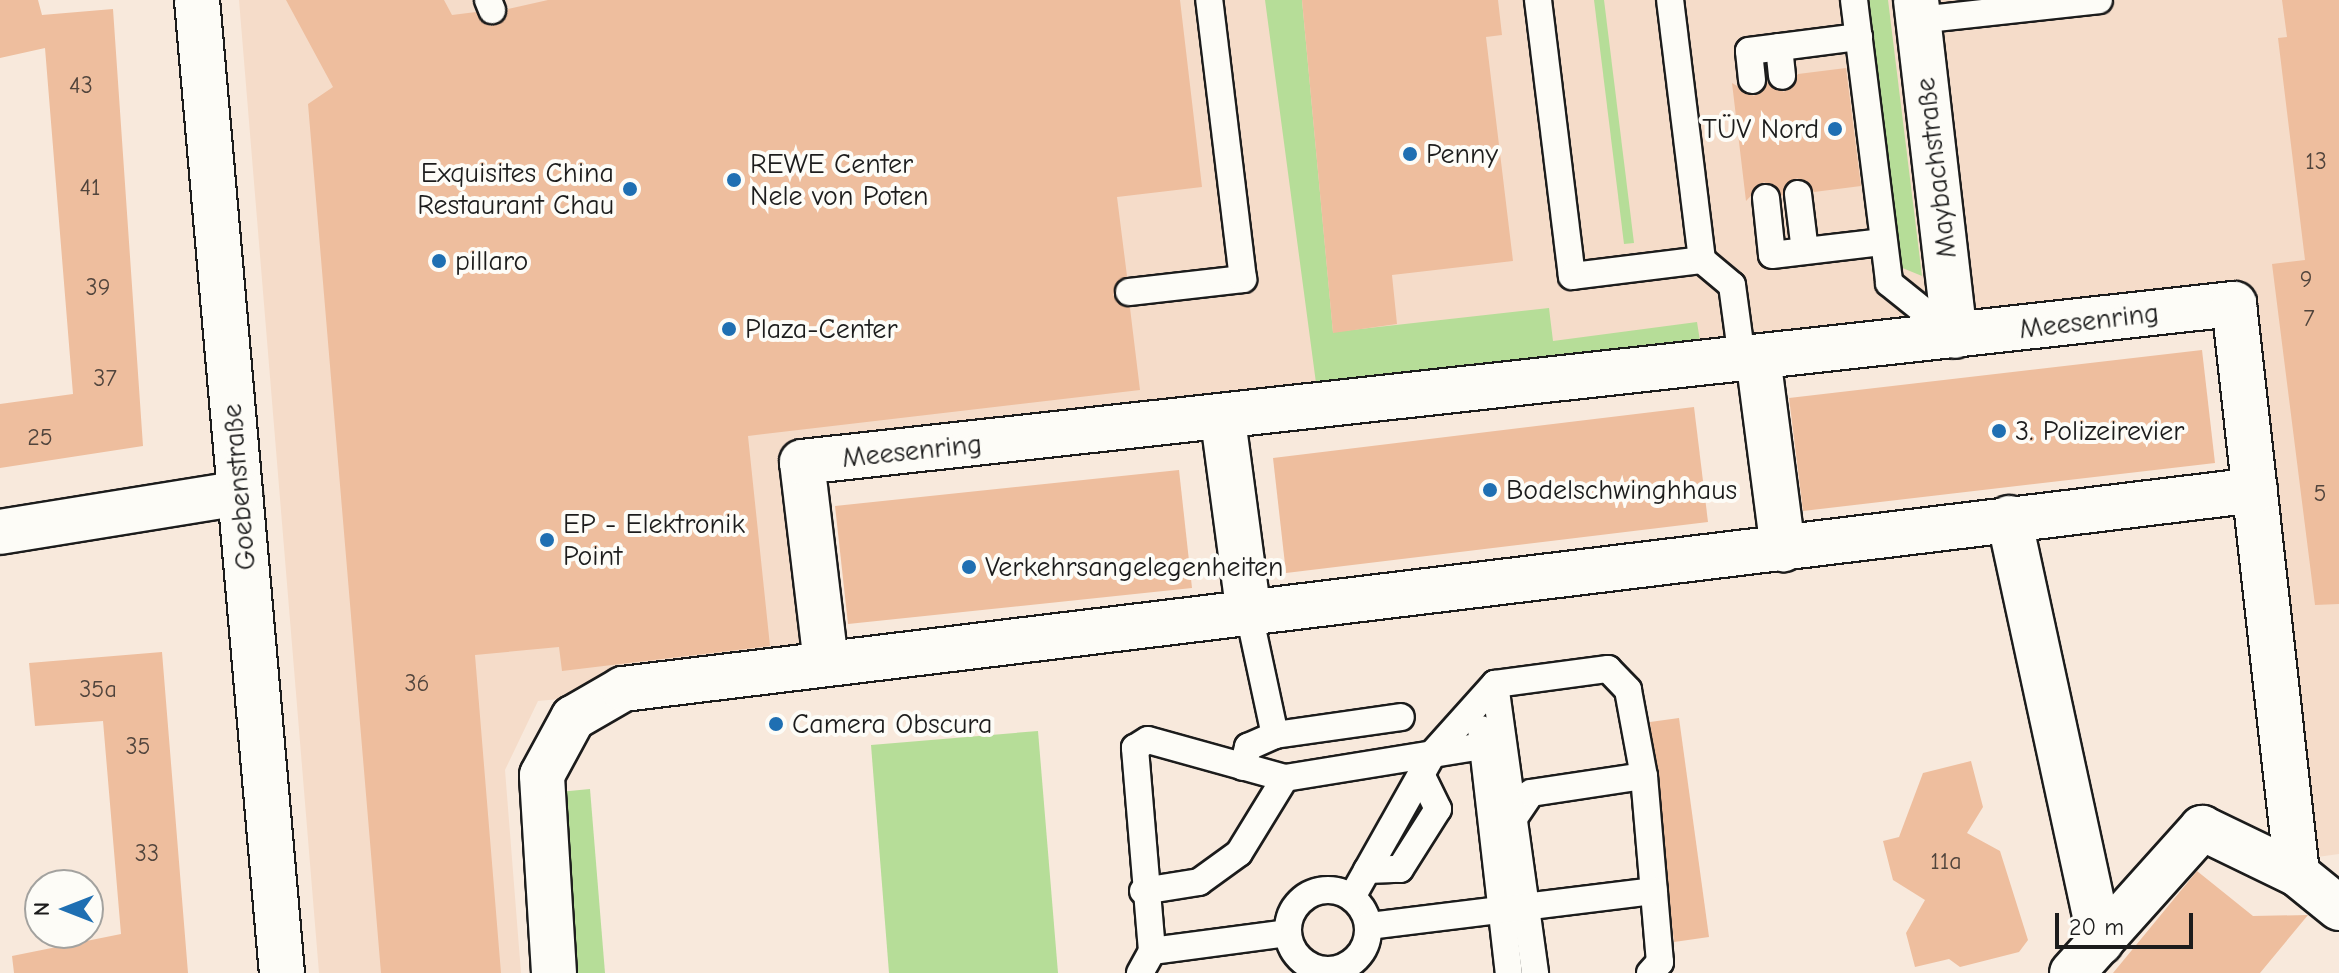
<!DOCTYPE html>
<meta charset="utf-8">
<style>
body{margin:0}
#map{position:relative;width:2339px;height:973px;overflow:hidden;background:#f8e9dc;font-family:"Comic Neue",sans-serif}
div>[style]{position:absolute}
.built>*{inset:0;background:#f5dcc9}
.green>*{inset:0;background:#b6dd98}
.building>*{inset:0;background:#eebe9e}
.roads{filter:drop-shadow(2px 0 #1c1c1c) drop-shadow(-2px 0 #1c1c1c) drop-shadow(0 2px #1c1c1c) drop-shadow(0 -2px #1c1c1c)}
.service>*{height:26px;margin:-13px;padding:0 13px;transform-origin:13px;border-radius:13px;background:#fdfcf7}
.service>.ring{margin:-13px;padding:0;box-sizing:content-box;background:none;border:26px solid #fdfcf7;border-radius:50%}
.minor>*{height:44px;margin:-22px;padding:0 22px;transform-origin:22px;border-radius:22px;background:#fdfcf7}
.dots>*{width:22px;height:22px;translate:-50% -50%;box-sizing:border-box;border:4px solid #fdfcf7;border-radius:50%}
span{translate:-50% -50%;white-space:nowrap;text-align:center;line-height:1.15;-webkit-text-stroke:8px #fdfcf7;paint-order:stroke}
.number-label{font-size:24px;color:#50443c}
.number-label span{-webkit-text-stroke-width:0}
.poi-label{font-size:28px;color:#1c1c1c}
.right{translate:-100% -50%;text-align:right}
.left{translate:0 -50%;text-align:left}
.street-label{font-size:28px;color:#1c1c1c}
.north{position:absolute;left:24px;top:869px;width:80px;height:80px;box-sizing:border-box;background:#fdfcf7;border:2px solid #a3a29f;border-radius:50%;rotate:270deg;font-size:22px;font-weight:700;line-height:32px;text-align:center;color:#1c1c1c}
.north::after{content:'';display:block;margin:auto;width:28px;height:36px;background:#1f6fb2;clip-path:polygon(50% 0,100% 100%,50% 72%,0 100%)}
.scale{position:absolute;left:2055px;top:913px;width:138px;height:36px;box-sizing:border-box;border:4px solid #1c1c1c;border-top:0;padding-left:10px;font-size:24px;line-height:28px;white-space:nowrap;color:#1c1c1c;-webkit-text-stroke:6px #fdfcf7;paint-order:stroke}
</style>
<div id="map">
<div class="built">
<i style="clip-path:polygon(239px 0,2339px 0,2339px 854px,2310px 858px,2243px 283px,820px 440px,846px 672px,538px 701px,505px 770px,521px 973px,319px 973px)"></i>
</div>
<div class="green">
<i style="clip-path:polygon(1265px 0,1302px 0,1333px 332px,1549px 308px,1553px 341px,1697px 322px,1700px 341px,1316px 383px)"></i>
<i style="clip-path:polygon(1594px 0,1604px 0,1634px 243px,1624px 244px)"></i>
<i style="clip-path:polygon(1869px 0,1888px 0,1922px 276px,1900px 267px)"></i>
<i style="clip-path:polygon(1038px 731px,1058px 973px,889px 973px,871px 745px)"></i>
<i style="clip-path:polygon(590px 789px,605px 973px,574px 973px,559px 792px)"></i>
</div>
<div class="building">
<i style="clip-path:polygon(0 0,38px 0,42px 15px,113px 9px,143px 446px,0 468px,0 404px,73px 394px,45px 48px,0 58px)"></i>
<i style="clip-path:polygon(286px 0,444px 0,452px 15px,476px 12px,490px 26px,504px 20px,508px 9px,548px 0,1180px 0,1202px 187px,1117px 197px,1127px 276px,1113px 295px,1130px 308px,1140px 390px,748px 436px,770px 646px,562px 671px,559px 647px,475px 655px,501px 973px,381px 973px,308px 104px,333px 87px)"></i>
<i style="clip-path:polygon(1302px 0,1498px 0,1502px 35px,1486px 37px,1513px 261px,1392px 275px,1397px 324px,1333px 333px)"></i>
<i style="clip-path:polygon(2282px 0,2339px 0,2339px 604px,2315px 605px,2272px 264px,2305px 260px,2278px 38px,2287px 37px)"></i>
<i style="clip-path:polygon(1846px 68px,1861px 186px,1814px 192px,1797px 178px,1782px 196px,1764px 182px,1746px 201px,1732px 83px,1754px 96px,1768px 82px,1784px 92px,1798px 74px)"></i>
<i style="clip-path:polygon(2202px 350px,2215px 463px,1803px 511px,1789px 398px)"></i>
<i style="clip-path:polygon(1694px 407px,1708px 522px,1286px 573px,1273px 458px)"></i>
<i style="clip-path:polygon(1179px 470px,1192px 588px,848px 624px,835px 506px)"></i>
<i style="clip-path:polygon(162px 652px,188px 973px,14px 973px,12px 956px,121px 934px,103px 721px,35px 726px,29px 663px)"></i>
<i style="clip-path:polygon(1679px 718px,1709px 937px,1674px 942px,1650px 722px)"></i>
<i style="clip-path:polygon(1971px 761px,1983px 807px,1967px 833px,2000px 851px,2028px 940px,2019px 952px,1960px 967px,1949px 959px,1915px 967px,1906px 933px,1925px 900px,1893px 880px,1883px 841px,1899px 837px,1923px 773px)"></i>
<i style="clip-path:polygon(2197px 871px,2253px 916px,2308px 915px,2260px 973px,2113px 973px)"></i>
</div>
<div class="roads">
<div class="service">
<i style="left:488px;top:0;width:11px;rotate:68deg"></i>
<i style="left:1538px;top:0;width:278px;rotate:83deg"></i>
<i style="left:1572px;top:276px;width:131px;rotate:-7deg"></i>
<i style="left:1702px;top:260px;width:262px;rotate:-97deg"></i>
<i style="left:1854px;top:0;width:285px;rotate:82.9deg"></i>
<i style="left:1889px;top:283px;width:85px;rotate:38.8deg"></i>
<i style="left:1919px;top:20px;width:181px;rotate:-6.3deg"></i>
<i style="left:1779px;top:47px;width:29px;rotate:84deg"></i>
<i style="left:1752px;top:80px;width:29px;rotate:-96deg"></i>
<i style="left:1749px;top:51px;width:111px;rotate:-7.3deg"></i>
<i style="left:1798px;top:194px;width:57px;rotate:83deg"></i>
<i style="left:1766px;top:198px;width:57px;rotate:84deg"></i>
<i style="left:1772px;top:255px;width:112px;rotate:-6.7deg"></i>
<i style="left:1702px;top:260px;width:39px;rotate:40deg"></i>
<i style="left:1732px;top:285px;width:75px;rotate:82.3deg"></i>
<i style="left:1129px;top:292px;width:115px;rotate:-6.5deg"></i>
<i style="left:1243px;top:279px;width:281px;rotate:-96.9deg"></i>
<i style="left:1249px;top:614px;width:124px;rotate:77.9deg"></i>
<i style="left:1275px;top:735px;width:127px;rotate:-8.1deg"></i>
<i style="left:1495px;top:684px;width:292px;rotate:82.1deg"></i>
<i style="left:1481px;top:729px;width:246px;rotate:83.5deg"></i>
<i style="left:1243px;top:767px;width:21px;rotate:-76deg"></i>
<i style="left:1248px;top:747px;width:30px;rotate:-24deg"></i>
<i style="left:1514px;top:818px;width:30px;rotate:-56deg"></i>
<i style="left:1531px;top:793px;width:114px;rotate:-8.6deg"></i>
<i style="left:1367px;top:870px;width:33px;rotate:-2deg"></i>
<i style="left:1400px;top:869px;width:71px;rotate:-57.7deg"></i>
<i style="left:1438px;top:809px;width:39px;rotate:-116deg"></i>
<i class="ring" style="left:1288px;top:890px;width:54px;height:54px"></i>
<i style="left:1143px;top:891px;width:57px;rotate:-9.1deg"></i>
<i style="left:1199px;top:882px;width:49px;rotate:-35.9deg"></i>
<i style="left:1239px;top:853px;width:88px;rotate:-58.5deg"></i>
<i style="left:1352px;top:897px;width:165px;rotate:-60.6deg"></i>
<i style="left:1433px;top:753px;width:93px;rotate:-48.1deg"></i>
<i style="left:1495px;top:684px;width:114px;rotate:-7.6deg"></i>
<i style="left:1608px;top:669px;width:29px;rotate:46deg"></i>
<i style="left:1628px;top:690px;width:87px;rotate:79.5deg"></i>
<i style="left:1644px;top:776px;width:187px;rotate:85.1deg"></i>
<i style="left:1660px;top:962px;width:15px;rotate:132deg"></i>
<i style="left:1369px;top:926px;width:287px;rotate:-7deg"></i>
<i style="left:1152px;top:951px;width:136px;rotate:-7.6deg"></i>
<i style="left:1140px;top:973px;width:25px;rotate:-61deg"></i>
<i style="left:1152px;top:951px;width:204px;rotate:-94.8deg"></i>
<i style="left:1135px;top:748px;width:15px;rotate:-32deg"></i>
<i style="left:1148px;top:740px;width:142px;rotate:15.5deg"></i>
<i style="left:1285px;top:778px;width:200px;rotate:-9.2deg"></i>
</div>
<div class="minor">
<i style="left:197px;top:0;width:977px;rotate:85.01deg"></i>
<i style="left:1916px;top:0;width:338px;rotate:83.4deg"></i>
<i style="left:1758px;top:357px;width:194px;rotate:82.6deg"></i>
<i style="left:1223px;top:420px;width:196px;rotate:82.4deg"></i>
<i style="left:2009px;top:518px;width:434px;rotate:77.8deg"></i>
<i style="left:0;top:532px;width:243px;rotate:-9.2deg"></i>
<i style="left:826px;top:663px;width:202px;rotate:-96.8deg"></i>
<i style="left:802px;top:462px;width:1441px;rotate:-6.3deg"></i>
<i style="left:2234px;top:304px;width:573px;rotate:83.69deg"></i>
<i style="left:554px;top:973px;width:198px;rotate:-93.5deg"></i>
<i style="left:542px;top:775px;width:65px;rotate:-61.5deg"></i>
<i style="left:573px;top:718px;width:58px;rotate:-30.1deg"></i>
<i style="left:623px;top:689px;width:1644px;rotate:-6.95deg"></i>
<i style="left:2072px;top:973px;width:195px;rotate:-48.1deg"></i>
<i style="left:2202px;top:828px;width:106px;rotate:25.8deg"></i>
<i style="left:2297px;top:874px;width:54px;rotate:39deg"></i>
</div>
</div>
<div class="dots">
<i style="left:1835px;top:129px;background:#1f6fb2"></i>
<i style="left:1410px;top:154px;background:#1f6fb2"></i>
<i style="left:734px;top:180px;background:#1f6fb2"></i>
<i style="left:630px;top:189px;background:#1f6fb2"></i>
<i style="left:439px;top:261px;background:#1f6fb2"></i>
<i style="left:729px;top:329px;background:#1f6fb2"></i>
<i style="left:1999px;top:431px;background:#1f6fb2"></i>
<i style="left:1490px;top:490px;background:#1f6fb2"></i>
<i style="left:547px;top:540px;background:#1f6fb2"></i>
<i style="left:969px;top:567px;background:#1f6fb2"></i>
<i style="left:776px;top:724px;background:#1f6fb2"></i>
</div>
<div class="number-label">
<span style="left:81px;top:86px">43</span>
<span style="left:2316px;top:162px">13</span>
<span style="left:90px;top:188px">41</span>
<span style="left:2306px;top:280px">9</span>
<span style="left:98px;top:288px">39</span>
<span style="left:2309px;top:319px">7</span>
<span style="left:105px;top:379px">37</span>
<span style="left:40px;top:438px">25</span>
<span style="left:2320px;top:494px">5</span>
<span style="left:417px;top:684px">36</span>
<span style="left:98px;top:690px">35a</span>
<span style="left:138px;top:747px">35</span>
<span style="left:147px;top:854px">33</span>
<span style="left:1946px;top:862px">11a</span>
</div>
<div class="poi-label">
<span class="right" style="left:1819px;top:129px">TÜV Nord</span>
<span class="left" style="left:1426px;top:154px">Penny</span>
<span class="left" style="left:750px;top:180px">REWE Center<br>Nele von Poten</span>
<span class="right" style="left:614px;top:189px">Exquisites China<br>Restaurant Chau</span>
<span class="left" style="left:455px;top:261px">pillaro</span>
<span class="left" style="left:745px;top:329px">Plaza-Center</span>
<span class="left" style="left:2015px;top:431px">3. Polizeirevier</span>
<span class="left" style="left:1506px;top:490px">Bodelschwinghhaus</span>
<span class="left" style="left:563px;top:540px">EP - Elektronik<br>Point</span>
<span class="left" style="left:985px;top:567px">Verkehrsangelegenheiten</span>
<span class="left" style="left:792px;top:724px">Camera Obscura</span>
</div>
<div class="street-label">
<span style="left:1936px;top:168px;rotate:-97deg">Maybachstraße</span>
<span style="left:2089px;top:321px;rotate:-7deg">Meesenring</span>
<span style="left:912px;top:451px;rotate:-6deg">Meesenring</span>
<span style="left:239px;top:487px;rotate:-95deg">Goebenstraße</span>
</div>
<div class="north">N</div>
<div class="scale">20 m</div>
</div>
